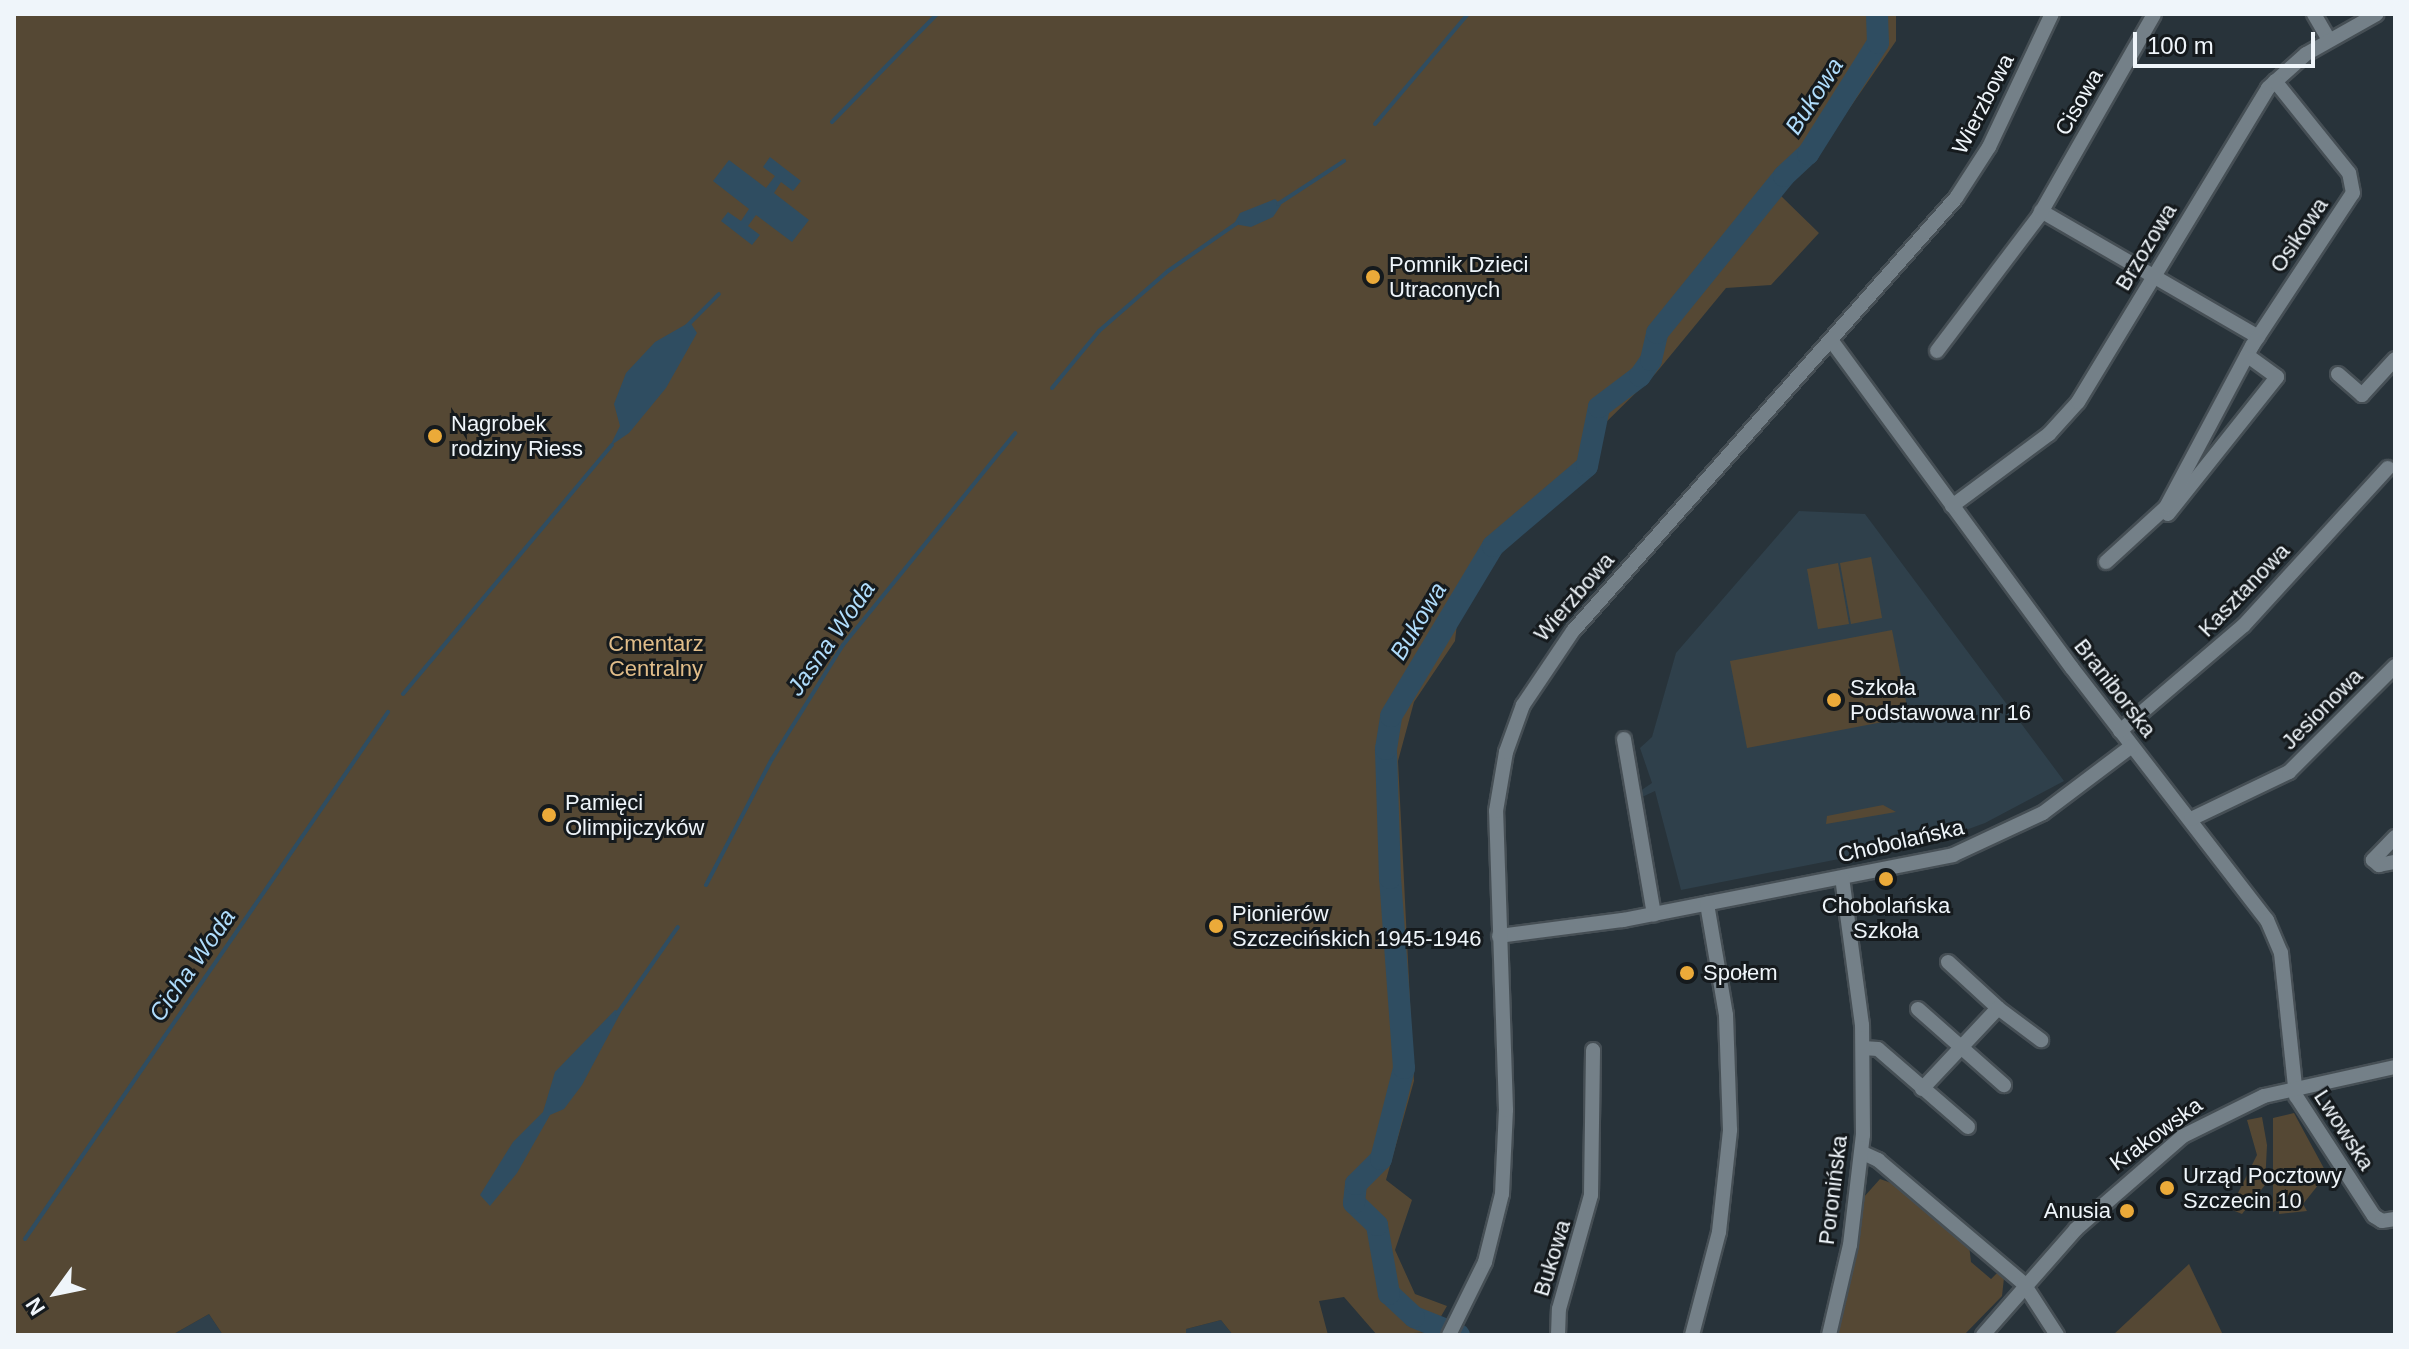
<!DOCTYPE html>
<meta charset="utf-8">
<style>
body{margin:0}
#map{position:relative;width:2409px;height:1349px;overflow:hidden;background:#28333a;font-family:Arial,sans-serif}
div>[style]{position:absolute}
.built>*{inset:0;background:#2f404b}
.green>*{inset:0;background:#554834}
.water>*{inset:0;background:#2f4d61}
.stream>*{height:4px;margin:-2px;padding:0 2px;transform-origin:2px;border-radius:2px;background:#2f4d61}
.river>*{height:22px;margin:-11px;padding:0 11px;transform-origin:11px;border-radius:11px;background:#2f4d61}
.roads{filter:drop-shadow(2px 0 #464f55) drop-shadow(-2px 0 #464f55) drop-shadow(0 2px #464f55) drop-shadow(0 -2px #464f55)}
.minor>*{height:14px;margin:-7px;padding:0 7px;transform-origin:7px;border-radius:7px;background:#748088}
.dots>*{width:22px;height:22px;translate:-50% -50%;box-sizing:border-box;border:4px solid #151a1d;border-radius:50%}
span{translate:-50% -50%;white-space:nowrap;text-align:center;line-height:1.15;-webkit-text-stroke:6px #151a1d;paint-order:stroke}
.street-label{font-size:22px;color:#eff5fa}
.poi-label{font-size:22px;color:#eff5fa}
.left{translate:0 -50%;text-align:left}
.right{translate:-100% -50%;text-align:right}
.park-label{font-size:22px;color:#e1bd89}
.water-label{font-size:24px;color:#afdcfb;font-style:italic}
.frame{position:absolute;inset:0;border:16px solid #eff5fa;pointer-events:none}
.north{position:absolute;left:16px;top:1253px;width:80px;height:80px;-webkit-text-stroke:6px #151a1d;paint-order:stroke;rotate:237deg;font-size:22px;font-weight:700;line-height:32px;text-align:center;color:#eff5fa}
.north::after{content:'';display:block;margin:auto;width:28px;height:36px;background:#eff5fa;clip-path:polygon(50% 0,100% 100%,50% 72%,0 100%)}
.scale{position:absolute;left:2133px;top:32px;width:182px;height:36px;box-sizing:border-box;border:4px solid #eff5fa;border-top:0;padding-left:10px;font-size:24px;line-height:28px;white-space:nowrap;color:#eff5fa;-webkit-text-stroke:6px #151a1d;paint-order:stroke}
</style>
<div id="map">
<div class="built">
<i style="clip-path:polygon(1799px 511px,1865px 514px,2064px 781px,1985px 823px,1941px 839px,1681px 890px,1655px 791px,1642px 797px,1640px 791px,1652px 783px,1640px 748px,1652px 737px,1676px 653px)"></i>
<i style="clip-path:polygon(209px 1314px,223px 1335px,172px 1335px)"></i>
<i style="clip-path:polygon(1221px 1320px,1233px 1335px,1186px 1335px,1186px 1329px)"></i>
</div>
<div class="green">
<i style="clip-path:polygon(14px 14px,1896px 14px,1896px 41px,1813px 161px,1780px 195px,1819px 233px,1771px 285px,1726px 288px,1656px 373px,1591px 437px,1582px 465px,1558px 495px,1493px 546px,1460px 598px,1455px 641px,1414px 702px,1398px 761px,1414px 1081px,1386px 1180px,1412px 1200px,1395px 1250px,1415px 1294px,1447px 1306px,1432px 1332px,1377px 1335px,1344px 1297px,1319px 1301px,1328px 1335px,1233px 1335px,1221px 1320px,1186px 1329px,1186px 1335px,223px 1335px,209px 1314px,172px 1335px,14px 1335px)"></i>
<i style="clip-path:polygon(1871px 557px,1882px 618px,1851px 624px,1840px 563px)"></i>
<i style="clip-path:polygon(1838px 563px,1849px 624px,1818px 629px,1807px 569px)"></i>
<i style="clip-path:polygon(1892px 630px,1909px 717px,1747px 748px,1730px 661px)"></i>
<i style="clip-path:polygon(1883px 805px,1896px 812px,1826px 824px,1827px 816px)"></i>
<i style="clip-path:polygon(2294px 1113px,2327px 1174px,2303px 1204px,2307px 1211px,2279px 1214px,2279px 1209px,2273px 1212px,2273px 1118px)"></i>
<i style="clip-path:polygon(2262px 1117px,2267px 1145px,2265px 1185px,2242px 1214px,2230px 1209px,2257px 1155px,2247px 1120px)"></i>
<i style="clip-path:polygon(1880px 1179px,1897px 1185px,1969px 1245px,1971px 1262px,1991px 1279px,1998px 1272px,2004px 1278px,2002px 1296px,1964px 1335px,1835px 1335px,1863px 1198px)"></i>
<i style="clip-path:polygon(2189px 1264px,2223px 1335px,2113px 1335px)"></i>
</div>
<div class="water">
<i style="clip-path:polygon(770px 157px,801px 181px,793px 191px,781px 182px,774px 193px,809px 220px,792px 242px,756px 215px,748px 226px,760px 235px,752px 245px,721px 221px,728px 212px,741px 221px,749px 209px,713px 181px,729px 160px,766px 188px,775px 176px,763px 167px)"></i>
<i style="clip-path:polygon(1275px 199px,1281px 205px,1273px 217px,1251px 227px,1234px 224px,1240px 213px)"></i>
<i style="clip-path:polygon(690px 322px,697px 333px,666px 388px,629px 433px,610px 446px,620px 426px,614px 404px,626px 373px,655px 342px)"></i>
<i style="clip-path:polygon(615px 1010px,621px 1012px,582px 1085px,564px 1109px,550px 1115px,517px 1173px,490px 1206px,480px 1195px,513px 1142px,543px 1112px,555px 1072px)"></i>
</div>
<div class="stream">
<i style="left:832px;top:122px;width:151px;rotate:-45.8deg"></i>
<i style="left:1375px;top:124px;width:144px;rotate:-49.8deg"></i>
<i style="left:1278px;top:204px;width:79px;rotate:-33.1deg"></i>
<i style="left:687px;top:326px;width:45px;rotate:-45deg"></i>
<i style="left:1052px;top:388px;width:74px;rotate:-50.5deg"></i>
<i style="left:1099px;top:331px;width:91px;rotate:-41deg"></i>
<i style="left:1168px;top:271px;width:84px;rotate:-34.8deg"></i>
<i style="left:403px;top:694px;width:325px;rotate:-50deg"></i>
<i style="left:706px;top:885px;width:142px;rotate:-62.4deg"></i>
<i style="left:772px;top:759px;width:134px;rotate:-58.1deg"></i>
<i style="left:843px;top:645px;width:273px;rotate:-50.9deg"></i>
<i style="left:617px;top:1014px;width:106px;rotate:-55deg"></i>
<i style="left:25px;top:1239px;width:640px;rotate:-55.44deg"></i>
</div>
<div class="river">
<i style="left:1459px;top:1335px;width:48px;rotate:-158.2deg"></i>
<i style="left:1414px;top:1317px;width:34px;rotate:-137deg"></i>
<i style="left:1389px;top:1294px;width:70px;rotate:-99.9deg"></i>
<i style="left:1377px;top:1225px;width:32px;rotate:-136deg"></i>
<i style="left:1354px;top:1203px;width:19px;rotate:-84deg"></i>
<i style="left:1356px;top:1184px;width:35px;rotate:-45deg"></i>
<i style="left:1381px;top:1159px;width:94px;rotate:-75.8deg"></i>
<i style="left:1404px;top:1068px;width:191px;rotate:-94.2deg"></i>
<i style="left:1390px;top:878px;width:129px;rotate:-91.8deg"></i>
<i style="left:1386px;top:749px;width:33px;rotate:-81deg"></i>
<i style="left:1391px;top:716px;width:198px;rotate:-59deg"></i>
<i style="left:1493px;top:546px;width:123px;rotate:-40.4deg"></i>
<i style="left:1587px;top:466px;width:60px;rotate:-78.5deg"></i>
<i style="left:1599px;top:407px;width:51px;rotate:-37.1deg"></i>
<i style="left:1640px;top:376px;width:19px;rotate:-55deg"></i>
<i style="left:1651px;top:360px;width:28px;rotate:-77deg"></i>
<i style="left:1657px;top:333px;width:202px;rotate:-51deg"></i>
<i style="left:1784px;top:176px;width:33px;rotate:-43deg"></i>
<i style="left:1808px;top:154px;width:131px;rotate:-57.8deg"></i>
<i style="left:1878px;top:43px;width:29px;rotate:-92deg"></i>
</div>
<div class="roads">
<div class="minor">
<i style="left:2314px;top:14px;width:30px;rotate:60deg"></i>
<i style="left:2041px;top:211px;width:251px;rotate:30.1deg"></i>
<i style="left:1831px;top:340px;width:407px;rotate:53.7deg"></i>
<i style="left:2072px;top:668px;width:319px;rotate:52.3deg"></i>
<i style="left:2267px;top:920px;width:36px;rotate:67deg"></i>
<i style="left:2281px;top:953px;width:144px;rotate:84deg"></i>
<i style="left:2296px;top:1096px;width:143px;rotate:57deg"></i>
<i style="left:2374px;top:1216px;width:9px;rotate:32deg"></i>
<i style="left:2382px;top:1221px;width:13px;rotate:-9deg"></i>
<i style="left:1937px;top:351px;width:169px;rotate:-52.9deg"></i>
<i style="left:2039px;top:216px;width:232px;rotate:-60.3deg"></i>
<i style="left:2338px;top:374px;width:32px;rotate:41deg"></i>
<i style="left:2362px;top:395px;width:49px;rotate:-47.5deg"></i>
<i style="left:1952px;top:506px;width:121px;rotate:-36.6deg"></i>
<i style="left:2049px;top:434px;width:43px;rotate:-47.8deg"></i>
<i style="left:2078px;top:402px;width:367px;rotate:-58.8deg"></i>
<i style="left:2268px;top:88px;width:51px;rotate:-41.8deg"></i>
<i style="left:2306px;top:54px;width:81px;rotate:-29.4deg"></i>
<i style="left:2168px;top:514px;width:175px;rotate:-51.5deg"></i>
<i style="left:2277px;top:377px;width:37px;rotate:-144deg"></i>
<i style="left:2106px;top:562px;width:81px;rotate:-42.5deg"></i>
<i style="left:2166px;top:507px;width:183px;rotate:-61.9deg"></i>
<i style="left:2252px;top:346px;width:183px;rotate:-56.6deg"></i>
<i style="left:2353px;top:193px;width:20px;rotate:-101deg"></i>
<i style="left:2349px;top:173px;width:118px;rotate:-128.8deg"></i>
<i style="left:2120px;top:731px;width:163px;rotate:-40.5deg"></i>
<i style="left:2244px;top:625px;width:213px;rotate:-47.5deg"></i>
<i style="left:1624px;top:739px;width:178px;rotate:80.3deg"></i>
<i style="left:2191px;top:819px;width:109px;rotate:-25.6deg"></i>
<i style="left:2289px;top:772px;width:150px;rotate:-45deg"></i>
<i style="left:2395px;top:837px;width:32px;rotate:134deg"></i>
<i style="left:2373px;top:860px;width:8px;rotate:40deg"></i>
<i style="left:2379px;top:865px;width:16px;rotate:-11deg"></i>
<i style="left:1499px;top:936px;width:125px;rotate:-7.4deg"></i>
<i style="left:1623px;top:920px;width:336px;rotate:-11.1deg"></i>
<i style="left:1953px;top:855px;width:99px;rotate:-25deg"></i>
<i style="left:2043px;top:813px;width:111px;rotate:-37deg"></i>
<i style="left:1948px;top:962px;width:68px;rotate:42.6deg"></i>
<i style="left:1918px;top:1009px;width:115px;rotate:41.5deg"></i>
<i style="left:1863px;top:1048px;width:15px;rotate:4deg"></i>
<i style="left:1878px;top:1049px;width:119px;rotate:40.9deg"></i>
<i style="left:1922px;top:1089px;width:111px;rotate:-46.8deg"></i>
<i style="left:1998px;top:1008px;width:54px;rotate:36.7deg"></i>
<i style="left:1863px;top:1153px;width:17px;rotate:25deg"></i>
<i style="left:1878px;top:1160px;width:192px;rotate:40.3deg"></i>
<i style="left:2024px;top:1284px;width:61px;rotate:57.1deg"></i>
<i style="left:1449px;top:1335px;width:81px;rotate:-63.7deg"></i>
<i style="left:1485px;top:1262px;width:70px;rotate:-76deg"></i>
<i style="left:1502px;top:1194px;width:84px;rotate:-87.3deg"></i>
<i style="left:1506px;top:1110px;width:299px;rotate:-91.9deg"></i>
<i style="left:1496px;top:811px;width:60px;rotate:-80.4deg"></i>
<i style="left:1506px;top:752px;width:50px;rotate:-70.1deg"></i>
<i style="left:1523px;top:705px;width:89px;rotate:-56deg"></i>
<i style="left:1573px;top:631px;width:578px;rotate:-48.51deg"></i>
<i style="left:1956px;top:198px;width:61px;rotate:-57.1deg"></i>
<i style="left:1989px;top:147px;width:147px;rotate:-64.7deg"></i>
<i style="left:1558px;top:1335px;width:26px;rotate:-88deg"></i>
<i style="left:1559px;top:1309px;width:118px;rotate:-74.3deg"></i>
<i style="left:1591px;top:1195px;width:145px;rotate:-89.2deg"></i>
<i style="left:1692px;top:1335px;width:106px;rotate:-75.3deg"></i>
<i style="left:1719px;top:1232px;width:103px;rotate:-83.8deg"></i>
<i style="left:1730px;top:1130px;width:115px;rotate:-92deg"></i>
<i style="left:1726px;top:1015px;width:113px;rotate:-99.7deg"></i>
<i style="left:1829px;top:1335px;width:92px;rotate:-76.9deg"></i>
<i style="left:1850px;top:1245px;width:111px;rotate:-83.3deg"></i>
<i style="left:1863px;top:1135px;width:110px;rotate:-90.5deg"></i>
<i style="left:1862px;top:1025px;width:148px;rotate:-97.7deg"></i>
<i style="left:1983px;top:1335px;width:141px;rotate:-48.7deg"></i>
<i style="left:2076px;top:1229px;width:142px;rotate:-41deg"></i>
<i style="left:2183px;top:1136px;width:90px;rotate:-26.3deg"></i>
<i style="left:2264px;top:1096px;width:134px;rotate:-12.5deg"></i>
</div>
</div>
<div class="dots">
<i style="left:1373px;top:277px;background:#ebaa39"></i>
<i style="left:435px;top:436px;background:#ebaa39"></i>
<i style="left:1834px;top:700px;background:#ebaa39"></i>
<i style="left:549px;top:815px;background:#ebaa39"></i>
<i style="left:1886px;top:879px;background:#ebaa39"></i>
<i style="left:1216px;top:926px;background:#ebaa39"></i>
<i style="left:1687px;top:973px;background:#ebaa39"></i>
<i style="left:2167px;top:1188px;background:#ebaa39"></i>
<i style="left:2127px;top:1211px;background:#ebaa39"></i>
</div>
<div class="street-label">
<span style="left:2079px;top:102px;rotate:-60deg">Cisowa</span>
<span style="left:1983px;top:104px;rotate:-63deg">Wierzbowa</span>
<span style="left:2299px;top:235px;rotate:-56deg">Osikowa</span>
<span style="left:2146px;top:247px;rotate:-59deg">Brzozowa</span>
<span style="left:2244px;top:590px;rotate:-46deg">Kasztanowa</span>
<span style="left:1574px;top:597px;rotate:-49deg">Wierzbowa</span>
<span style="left:2115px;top:688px;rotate:52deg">Braniborska</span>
<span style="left:2322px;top:709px;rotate:-45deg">Jesionowa</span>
<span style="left:1901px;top:841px;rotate:-13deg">Chobolańska</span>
<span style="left:2344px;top:1130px;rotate:57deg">Lwowska</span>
<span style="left:2156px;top:1134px;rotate:-36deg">Krakowska</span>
<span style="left:1833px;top:1190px;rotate:-83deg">Poronińska</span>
<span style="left:1552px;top:1258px;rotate:-73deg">Bukowa</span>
</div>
<div class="poi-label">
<span class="left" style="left:1389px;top:277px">Pomnik Dzieci<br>Utraconych</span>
<span class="left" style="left:451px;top:436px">Nagrobek<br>rodziny Riess</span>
<span class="left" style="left:1850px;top:700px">Szkoła<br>Podstawowa nr 16</span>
<span class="left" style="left:565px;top:815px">Pamięci<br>Olimpijczyków</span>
<span style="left:1886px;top:918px">Chobolańska<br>Szkoła</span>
<span class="left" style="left:1232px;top:926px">Pionierów<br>Szczecińskich 1945-1946</span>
<span class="left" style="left:1703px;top:973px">Społem</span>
<span class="left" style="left:2183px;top:1188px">Urząd Pocztowy<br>Szczecin 10</span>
<span class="right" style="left:2111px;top:1211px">Anusia</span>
</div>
<div class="park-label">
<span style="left:656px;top:656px">Cmentarz<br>Centralny</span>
</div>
<div class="water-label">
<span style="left:1814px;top:96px;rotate:-57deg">Bukowa</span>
<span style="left:1418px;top:621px;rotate:-59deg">Bukowa</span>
<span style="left:831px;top:638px;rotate:-55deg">Jasna Woda</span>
<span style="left:192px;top:965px;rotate:-55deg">Cicha Woda</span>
</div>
<div class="frame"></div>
<div class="north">N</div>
<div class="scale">100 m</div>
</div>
